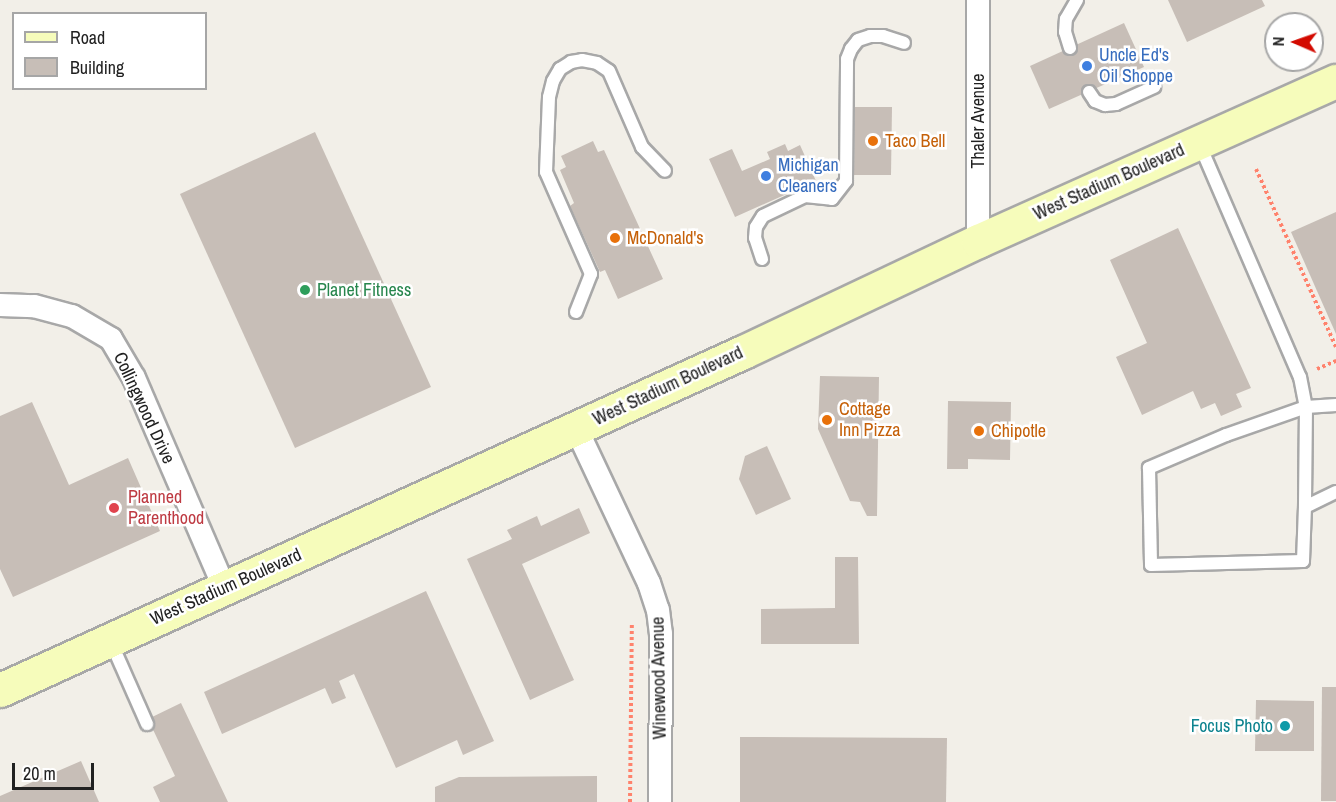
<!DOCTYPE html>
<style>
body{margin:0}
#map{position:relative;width:1336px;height:802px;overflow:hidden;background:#f2efe8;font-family:"Archivo Narrow",sans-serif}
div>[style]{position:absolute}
.building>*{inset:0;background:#c7beb7}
.path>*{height:4px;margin-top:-2px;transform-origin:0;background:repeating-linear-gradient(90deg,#ff826c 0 3px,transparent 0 6px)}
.roads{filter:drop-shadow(2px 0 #a8a8a8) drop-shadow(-2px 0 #a8a8a8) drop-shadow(0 2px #a8a8a8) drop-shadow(0 -2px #a8a8a8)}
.lane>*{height:12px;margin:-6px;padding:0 6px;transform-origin:6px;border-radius:6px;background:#fff}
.street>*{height:22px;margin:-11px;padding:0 11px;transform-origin:11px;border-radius:11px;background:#fff}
.secondary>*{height:33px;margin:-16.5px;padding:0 16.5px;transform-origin:16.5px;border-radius:16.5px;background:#f6fcbb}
.dots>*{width:16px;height:16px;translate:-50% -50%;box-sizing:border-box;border:3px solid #fff;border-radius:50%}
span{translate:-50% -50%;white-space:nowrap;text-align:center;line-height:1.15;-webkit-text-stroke:5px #fff;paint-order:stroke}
.shop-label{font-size:18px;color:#366cbe}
.left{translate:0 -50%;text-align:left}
.street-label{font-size:18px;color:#212121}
.food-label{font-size:18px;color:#c56008}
.leisure-label{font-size:18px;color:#27864d}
.health-label{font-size:18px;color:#be3a42}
.culture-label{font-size:18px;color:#0d838f}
.right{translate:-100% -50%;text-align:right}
.legend{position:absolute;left:12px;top:12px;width:195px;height:78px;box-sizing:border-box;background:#fff;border:2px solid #a6a6a6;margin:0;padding:8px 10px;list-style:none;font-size:18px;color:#212121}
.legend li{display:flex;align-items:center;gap:12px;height:30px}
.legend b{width:30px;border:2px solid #a6a6a6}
.north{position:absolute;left:1264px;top:12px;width:60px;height:60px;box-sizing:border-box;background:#fff;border:2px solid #a6a6a6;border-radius:50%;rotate:272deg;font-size:16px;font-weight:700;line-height:24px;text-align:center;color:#212121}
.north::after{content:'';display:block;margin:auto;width:21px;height:27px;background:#d30a00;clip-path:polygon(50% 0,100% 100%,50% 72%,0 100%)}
.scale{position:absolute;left:12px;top:763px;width:82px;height:27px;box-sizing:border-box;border:3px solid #212121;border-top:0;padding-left:8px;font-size:18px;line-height:21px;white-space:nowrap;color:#212121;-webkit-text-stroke:4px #fff;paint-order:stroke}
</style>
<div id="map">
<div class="building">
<i style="clip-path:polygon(1168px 0,1262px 0,1265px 6px,1187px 42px)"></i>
<i style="clip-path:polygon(1124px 23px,1144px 67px,1049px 109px,1030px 66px)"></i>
<i style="clip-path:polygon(855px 107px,892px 107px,891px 175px,854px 175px)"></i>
<i style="clip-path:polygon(315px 132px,431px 387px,295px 448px,180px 194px)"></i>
<i style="clip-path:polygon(593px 141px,598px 152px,604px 150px,663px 279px,618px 299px,605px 270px,600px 272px,570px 206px,574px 203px,560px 170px,566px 167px,561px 156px)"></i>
<i style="clip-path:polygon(785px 144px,788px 151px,800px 145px,816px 181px,735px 217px,709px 159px,732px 149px,742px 171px,770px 159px,767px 152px)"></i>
<i style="clip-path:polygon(1336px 212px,1336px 334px,1291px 232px)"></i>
<i style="clip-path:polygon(1178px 228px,1251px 388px,1236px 394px,1242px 407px,1221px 416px,1215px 403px,1201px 409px,1193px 391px,1142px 415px,1116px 357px,1147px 343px,1110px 260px)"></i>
<i style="clip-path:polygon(820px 376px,879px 377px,877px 516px,867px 516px,860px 502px,850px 501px,818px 429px)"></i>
<i style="clip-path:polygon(948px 401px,1011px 402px,1010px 460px,968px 459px,968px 469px,947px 469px)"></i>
<i style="clip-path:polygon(32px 402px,69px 485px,128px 458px,160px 531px,13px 597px,0 569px,0 416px)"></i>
<i style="clip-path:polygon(767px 446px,791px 499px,756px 515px,739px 479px,745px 456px)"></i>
<i style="clip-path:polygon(579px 508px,590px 533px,522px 564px,574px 680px,530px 700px,467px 559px,512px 539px,507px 530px,537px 516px,541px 526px)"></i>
<i style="clip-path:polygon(835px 557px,858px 557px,859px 644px,761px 644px,761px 609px,835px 608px)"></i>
<i style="clip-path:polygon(426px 591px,494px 741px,463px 755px,457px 740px,396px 768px,354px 674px,339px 681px,346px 698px,332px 704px,325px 688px,222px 734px,204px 692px)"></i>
<i style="clip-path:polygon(1322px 687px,1336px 687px,1336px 801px,1321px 801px)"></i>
<i style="clip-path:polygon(1256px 700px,1314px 701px,1314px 751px,1255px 751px)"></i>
<i style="clip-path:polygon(181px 703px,228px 802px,160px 802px,153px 787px,175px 776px,148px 719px)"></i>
<i style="clip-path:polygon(740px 737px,947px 738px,946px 802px,740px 802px)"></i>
<i style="clip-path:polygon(81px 761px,99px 802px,0 802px,0 796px)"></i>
<i style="clip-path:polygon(597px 776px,597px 802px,435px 802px,435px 787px,459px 777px)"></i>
</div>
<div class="path">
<i style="left:1256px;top:169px;width:195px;rotate:65.8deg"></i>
<i style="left:1317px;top:369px;width:21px;rotate:-23deg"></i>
<i style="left:630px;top:802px;width:179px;rotate:-89.4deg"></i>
</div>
<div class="roads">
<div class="lane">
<i style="left:1070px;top:48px;width:17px;rotate:-107deg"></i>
<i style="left:1065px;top:32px;width:13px;rotate:-86deg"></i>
<i style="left:1066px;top:19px;width:22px;rotate:-60deg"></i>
<i style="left:1089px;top:92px;width:11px;rotate:56deg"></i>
<i style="left:1095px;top:101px;width:11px;rotate:22deg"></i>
<i style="left:1105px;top:105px;width:11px;rotate:-5deg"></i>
<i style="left:1116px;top:104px;width:42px;rotate:-24.1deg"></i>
<i style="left:1199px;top:143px;width:255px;rotate:66.7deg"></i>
<i style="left:1300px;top:377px;width:31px;rotate:79deg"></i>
<i style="left:1306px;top:407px;width:100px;rotate:90.6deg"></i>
<i style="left:762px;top:259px;width:22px;rotate:-108deg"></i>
<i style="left:755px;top:238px;width:11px;rotate:-85deg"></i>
<i style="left:756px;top:227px;width:13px;rotate:-58deg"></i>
<i style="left:763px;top:216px;width:47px;rotate:-25.5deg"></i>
<i style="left:805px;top:196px;width:27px;rotate:6deg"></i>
<i style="left:832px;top:199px;width:23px;rotate:-52deg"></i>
<i style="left:846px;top:181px;width:122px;rotate:-89.5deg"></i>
<i style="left:847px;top:59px;width:11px;rotate:-68deg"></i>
<i style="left:851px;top:49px;width:11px;rotate:-52deg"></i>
<i style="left:858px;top:40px;width:13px;rotate:-18deg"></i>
<i style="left:870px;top:36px;width:13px"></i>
<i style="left:883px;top:36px;width:22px;rotate:18deg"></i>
<i style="left:576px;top:312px;width:41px;rotate:-68.5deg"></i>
<i style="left:591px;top:274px;width:111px;rotate:-113.8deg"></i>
<i style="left:546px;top:172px;width:75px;rotate:-87.7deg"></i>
<i style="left:549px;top:97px;width:16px;rotate:-76deg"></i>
<i style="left:553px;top:81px;width:14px;rotate:-60deg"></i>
<i style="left:560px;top:69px;width:13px;rotate:-32deg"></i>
<i style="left:571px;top:62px;width:11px;rotate:-10deg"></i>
<i style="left:582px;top:60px;width:15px;rotate:11deg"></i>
<i style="left:597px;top:63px;width:14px;rotate:34deg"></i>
<i style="left:609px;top:71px;width:83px;rotate:66.5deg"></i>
<i style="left:642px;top:147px;width:33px;rotate:46deg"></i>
<i style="left:1336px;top:405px;width:30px;rotate:176deg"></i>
<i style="left:1306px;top:407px;width:85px;rotate:160.7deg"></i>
<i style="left:1226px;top:435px;width:84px;rotate:156.8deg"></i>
<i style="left:1149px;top:468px;width:97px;rotate:88.8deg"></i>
<i style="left:1151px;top:565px;width:152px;rotate:-1.5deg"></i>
<i style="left:1303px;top:561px;width:54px;rotate:-87.9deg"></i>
<i style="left:1305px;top:507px;width:34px;rotate:-26deg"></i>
<i style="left:110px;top:640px;width:92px;rotate:66.2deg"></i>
</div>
<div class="street">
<i style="left:978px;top:241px;width:241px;rotate:-90deg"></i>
<i style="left:0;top:305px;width:34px;rotate:2deg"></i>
<i style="left:34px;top:306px;width:39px;rotate:15deg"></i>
<i style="left:72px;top:316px;width:45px;rotate:30.5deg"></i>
<i style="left:111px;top:339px;width:45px;rotate:59.5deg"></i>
<i style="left:134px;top:378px;width:228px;rotate:66.7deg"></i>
<i style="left:576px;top:428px;width:171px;rotate:64.8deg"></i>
<i style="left:649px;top:583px;width:28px;rotate:72deg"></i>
<i style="left:658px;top:610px;width:24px;rotate:83deg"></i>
<i style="left:661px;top:634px;width:168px;rotate:90.3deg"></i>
</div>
<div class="secondary">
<i style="left:0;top:690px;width:816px;rotate:-24.46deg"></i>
<i style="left:743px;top:352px;width:260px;rotate:-25.3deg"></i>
<i style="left:978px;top:241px;width:392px;rotate:-24.1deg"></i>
</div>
</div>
<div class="dots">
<i style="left:1087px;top:66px;background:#3f7fe0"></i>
<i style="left:873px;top:141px;background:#e8710a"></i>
<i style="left:766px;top:176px;background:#3f7fe0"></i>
<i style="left:615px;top:238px;background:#e8710a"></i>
<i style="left:305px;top:290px;background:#2e9e5b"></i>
<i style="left:827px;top:420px;background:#e8710a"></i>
<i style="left:979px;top:431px;background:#e8710a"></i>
<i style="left:114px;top:508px;background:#e0444e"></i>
<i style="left:1285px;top:726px;background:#0f9aa8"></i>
</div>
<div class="shop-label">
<span class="left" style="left:1099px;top:66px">Uncle Ed's<br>Oil Shoppe</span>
<span class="left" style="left:778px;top:176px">Michigan<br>Cleaners</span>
</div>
<div class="street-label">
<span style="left:978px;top:121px;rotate:-90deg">Thaler Avenue</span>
<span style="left:1109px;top:182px;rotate:-24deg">West Stadium Boulevard</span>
<span style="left:668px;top:386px;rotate:-25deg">West Stadium Boulevard</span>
<span style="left:144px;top:408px;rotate:65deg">Collingwood Drive</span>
<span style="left:226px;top:587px;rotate:-24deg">West Stadium Boulevard</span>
<span style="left:659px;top:678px;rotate:-91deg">Winewood Avenue</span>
</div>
<div class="food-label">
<span class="left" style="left:885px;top:141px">Taco Bell</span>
<span class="left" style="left:627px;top:238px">McDonald's</span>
<span class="left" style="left:839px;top:420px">Cottage<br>Inn Pizza</span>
<span class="left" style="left:991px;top:431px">Chipotle</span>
</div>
<div class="leisure-label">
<span class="left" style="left:317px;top:290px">Planet Fitness</span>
</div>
<div class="health-label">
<span class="left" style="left:128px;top:508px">Planned<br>Parenthood</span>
</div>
<div class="culture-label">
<span class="right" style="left:1273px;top:726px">Focus Photo</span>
</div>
<ul class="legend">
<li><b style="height:8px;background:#f6fcbb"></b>Road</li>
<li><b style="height:16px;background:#c7beb7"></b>Building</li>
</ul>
<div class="north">N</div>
<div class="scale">20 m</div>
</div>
